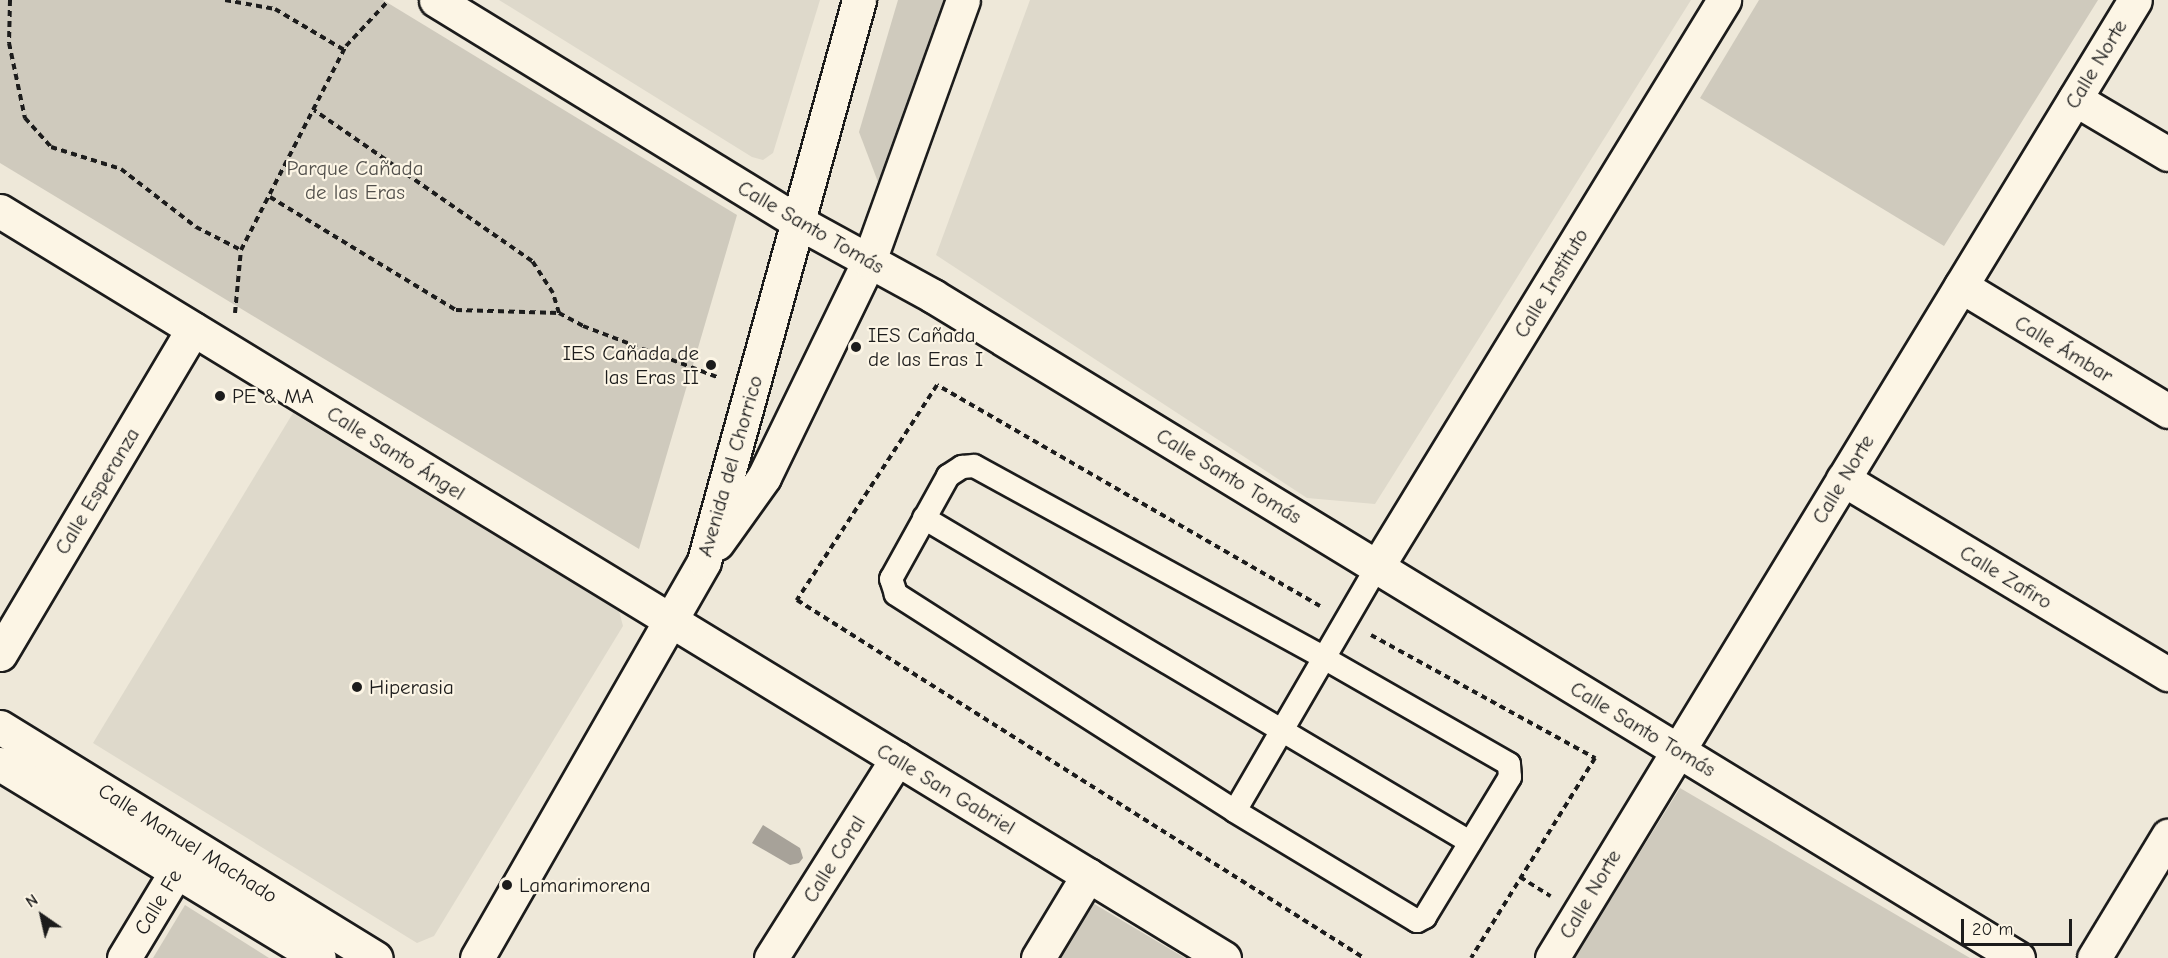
<!DOCTYPE html>
<meta charset="utf-8">
<style>
body{margin:0}
#map{position:relative;width:2168px;height:958px;overflow:hidden;background:#eee8d9;font-family:"Comic Neue",sans-serif}
div>[style]{position:absolute}
.built>*{inset:0;background:#ded9cb}
.green>*{inset:0;background:#cfcabd}
.water>*{inset:0;background:#a7a299}
.path>*{height:4px;margin-top:-2px;transform-origin:0;background:repeating-linear-gradient(90deg,#1c1c1c 0 6px,transparent 0 10.5px)}
.roads{filter:drop-shadow(2px 0 #1c1c1c) drop-shadow(-2px 0 #1c1c1c) drop-shadow(0 2px #1c1c1c) drop-shadow(0 -2px #1c1c1c)}
.service>*{height:22px;margin:-11px;padding:0 11px;transform-origin:11px;border-radius:11px;background:#fcf5e5}
.pedestrian>*{height:33px;margin:-16.5px;padding:0 16.5px;transform-origin:16.5px;border-radius:16.5px;background:#fcf5e5}
.minor>*{height:33px;margin:-16.5px;padding:0 16.5px;transform-origin:16.5px;border-radius:16.5px;background:#fcf5e5}
.dots>*{width:16px;height:16px;translate:-50% -50%;box-sizing:border-box;border:3px solid #fcf5e5;border-radius:50%}
span{translate:-50% -50%;white-space:nowrap;text-align:center;line-height:1.15;-webkit-text-stroke:4.5px #fcf5e5;paint-order:stroke}
.street-label{font-size:21px;color:#1c1c1c}
.park-label{font-size:21px;color:#52504c}
.poi-label{font-size:21px;color:#1c1c1c}
.left{translate:0 -50%;text-align:left}
.right{translate:-100% -50%;text-align:right}
.north{position:absolute;left:12px;top:886px;width:60px;height:60px;-webkit-text-stroke:4px #fcf5e5;paint-order:stroke;rotate:326deg;font-size:16px;font-weight:700;line-height:24px;text-align:center;color:#1c1c1c}
.north::after{content:'';display:block;margin:auto;width:21px;height:27px;background:#1c1c1c;clip-path:polygon(50% 0,100% 100%,50% 72%,0 100%)}
.scale{position:absolute;left:1961px;top:919px;width:111px;height:27px;box-sizing:border-box;border:3px solid #1c1c1c;border-top:0;padding-left:8px;font-size:18px;line-height:21px;white-space:nowrap;color:#1c1c1c;-webkit-text-stroke:4px #fcf5e5;paint-order:stroke}
</style>
<div id="map">
<div class="built">
<i style="clip-path:polygon(499px 0,820px 0,773px 153px,763px 160px,752px 157px)"></i>
<i style="clip-path:polygon(1030px 0,1691px 0,1375px 504px,1307px 498px,936px 255px)"></i>
<i style="clip-path:polygon(293px 413px,619px 611px,623px 626px,434px 936px,417px 943px,93px 743px)"></i>
</div>
<div class="green">
<i style="clip-path:polygon(0 0,383px 0,737px 215px,639px 549px,0 163px)"></i>
<i style="clip-path:polygon(898px 0,949px 0,881px 190px,859px 132px)"></i>
<i style="clip-path:polygon(1759px 0,2098px 0,1944px 246px,1700px 98px)"></i>
<i style="clip-path:polygon(1680px 788px,1970px 958px,1574px 958px)"></i>
<i style="clip-path:polygon(1091px 902px,1185px 958px,1058px 958px)"></i>
<i style="clip-path:polygon(185px 905px,269px 958px,153px 958px)"></i>
</div>
<div class="water">
<i style="clip-path:polygon(763px 825px,800px 848px,803px 858px,799px 863px,790px 865px,752px 843px)"></i>
</div>
<div class="path">
<i style="left:10px;top:0;width:43px;rotate:91.3deg"></i>
<i style="left:9px;top:43px;width:77px;rotate:78deg"></i>
<i style="left:25px;top:118px;width:39px;rotate:48deg"></i>
<i style="left:51px;top:147px;width:73px;rotate:17.4deg"></i>
<i style="left:121px;top:169px;width:95px;rotate:37.7deg"></i>
<i style="left:196px;top:227px;width:51px;rotate:27.1deg"></i>
<i style="left:225px;top:0;width:51px;rotate:10.2deg"></i>
<i style="left:275px;top:9px;width:80px;rotate:30.7deg"></i>
<i style="left:270px;top:197px;width:218px;rotate:31.3deg"></i>
<i style="left:456px;top:310px;width:103px;rotate:1.7deg"></i>
<i style="left:559px;top:313px;width:21px;rotate:-107deg"></i>
<i style="left:553px;top:293px;width:38px;rotate:-123deg"></i>
<i style="left:532px;top:261px;width:265px;rotate:-145.3deg"></i>
<i style="left:235px;top:313px;width:63px;rotate:-84.6deg"></i>
<i style="left:241px;top:250px;width:229px;rotate:-62.8deg"></i>
<i style="left:346px;top:46px;width:63px;rotate:-46.9deg"></i>
<i style="left:559px;top:313px;width:27px;rotate:28deg"></i>
<i style="left:583px;top:326px;width:143px;rotate:20.8deg"></i>
<i style="left:1320px;top:606px;width:442px;rotate:-150deg"></i>
<i style="left:937px;top:385px;width:257px;rotate:123.1deg"></i>
<i style="left:797px;top:600px;width:671px;rotate:32.27deg"></i>
<i style="left:1371px;top:635px;width:256px;rotate:28.8deg"></i>
<i style="left:1595px;top:758px;width:235px;rotate:121.8deg"></i>
<i style="left:1520px;top:877px;width:36px;rotate:32deg"></i>
</div>
<div class="roads">
<div class="service">
<i style="left:974px;top:466px;width:399px;rotate:28.7deg"></i>
<i style="left:1324px;top:658px;width:213px;rotate:29.8deg"></i>
<i style="left:1509px;top:764px;width:13px;rotate:86deg"></i>
<i style="left:1510px;top:777px;width:164px;rotate:121.3deg"></i>
<i style="left:1425px;top:917px;width:9px;rotate:153deg"></i>
<i style="left:1417px;top:921px;width:213px;rotate:-148.9deg"></i>
<i style="left:1235px;top:811px;width:403px;rotate:-147.4deg"></i>
<i style="left:896px;top:594px;width:16px;rotate:-108deg"></i>
<i style="left:891px;top:579px;width:118px;rotate:-61deg"></i>
<i style="left:948px;top:476px;width:17px;rotate:-33deg"></i>
<i style="left:962px;top:467px;width:12px;rotate:-5deg"></i>
<i style="left:924px;top:518px;width:635px;rotate:30.69deg"></i>
<i style="left:1235px;top:811px;width:282px;rotate:-59.8deg"></i>
</div>
<div class="pedestrian">
<i style="left:2075px;top:99px;width:108px;rotate:30.6deg"></i>
<i style="left:1961px;top:286px;width:242px;rotate:31.1deg"></i>
<i style="left:1843px;top:479px;width:379px;rotate:31deg"></i>
</div>
<div class="minor">
<i style="left:436px;top:0;width:425px;rotate:31.5deg"></i>
<i style="left:798px;top:222px;width:154px;rotate:28.7deg"></i>
<i style="left:933px;top:296px;width:1271px;rotate:31.39deg"></i>
<i style="left:0;top:211px;width:1434px;rotate:31.4deg"></i>
<i style="left:717px;top:543px;width:81px;rotate:-54.5deg"></i>
<i style="left:764px;top:477px;width:240px;rotate:-64.1deg"></i>
<i style="left:869px;top:261px;width:277px;rotate:-70.2deg"></i>
<i style="left:1377px;top:567px;width:665px;rotate:-58.53deg"></i>
<i style="left:0;top:654px;width:378px;rotate:-59.3deg"></i>
<i style="left:0;top:727px;width:441px;rotate:31.6deg"></i>
<i style="left:0;top:764px;width:373px;rotate:31.3deg"></i>
<i style="left:124px;top:958px;width:124px;rotate:-58.9deg"></i>
<i style="left:477px;top:958px;width:457px;rotate:-60.2deg"></i>
<i style="left:704px;top:561px;width:582px;rotate:-74.55deg"></i>
<i style="left:771px;top:958px;width:236px;rotate:-57.7deg"></i>
<i style="left:1038px;top:958px;width:97px;rotate:-58.9deg"></i>
<i style="left:1552px;top:958px;width:1121px;rotate:-58.68deg"></i>
<i style="left:2094px;top:958px;width:143px;rotate:-58.8deg"></i>
</div>
</div>
<div class="dots">
<i style="left:856px;top:347px;background:#1c1c1c"></i>
<i style="left:711px;top:365px;background:#1c1c1c"></i>
<i style="left:220px;top:396px;background:#1c1c1c"></i>
<i style="left:357px;top:687px;background:#1c1c1c"></i>
<i style="left:507px;top:885px;background:#1c1c1c"></i>
</div>
<div class="street-label">
<span style="left:2096px;top:64px;rotate:-59deg">Calle Norte</span>
<span style="left:811px;top:227px;rotate:30deg">Calle Santo Tomás</span>
<span style="left:1551px;top:283px;rotate:-59deg">Calle Instituto</span>
<span style="left:2064px;top:349px;rotate:31deg">Calle Ámbar</span>
<span style="left:396px;top:453px;rotate:32deg">Calle Santo Ángel</span>
<span style="left:730px;top:466px;rotate:-74deg">Avenida del Chorrico</span>
<span style="left:1229px;top:476px;rotate:31deg">Calle Santo Tomás</span>
<span style="left:1843px;top:479px;rotate:-59deg">Calle Norte</span>
<span style="left:97px;top:491px;rotate:-59deg">Calle Esperanza</span>
<span style="left:2006px;top:577px;rotate:31deg">Calle Zafiro</span>
<span style="left:1643px;top:729px;rotate:31deg">Calle Santo Tomás</span>
<span style="left:946px;top:789px;rotate:31deg">Calle San Gabriel</span>
<span style="left:188px;top:843px;rotate:32deg">Calle Manuel Machado</span>
<span style="left:834px;top:859px;rotate:-58deg">Calle Coral</span>
<span style="left:1590px;top:894px;rotate:-59deg">Calle Norte</span>
<span style="left:158px;top:902px;rotate:-59deg">Calle Fe</span>
</div>
<div class="park-label">
<span style="left:355px;top:180px">Parque Cañada<br>de las Eras</span>
</div>
<div class="poi-label">
<span class="left" style="left:868px;top:347px">IES Cañada<br>de las Eras I</span>
<span class="right" style="left:699px;top:365px">IES Cañada de<br>las Eras II</span>
<span class="left" style="left:232px;top:396px">PE &amp; MA</span>
<span class="left" style="left:369px;top:687px">Hiperasia</span>
<span class="left" style="left:519px;top:885px">Lamarimorena</span>
</div>
<div class="north">N</div>
<div class="scale">20 m</div>
</div>
